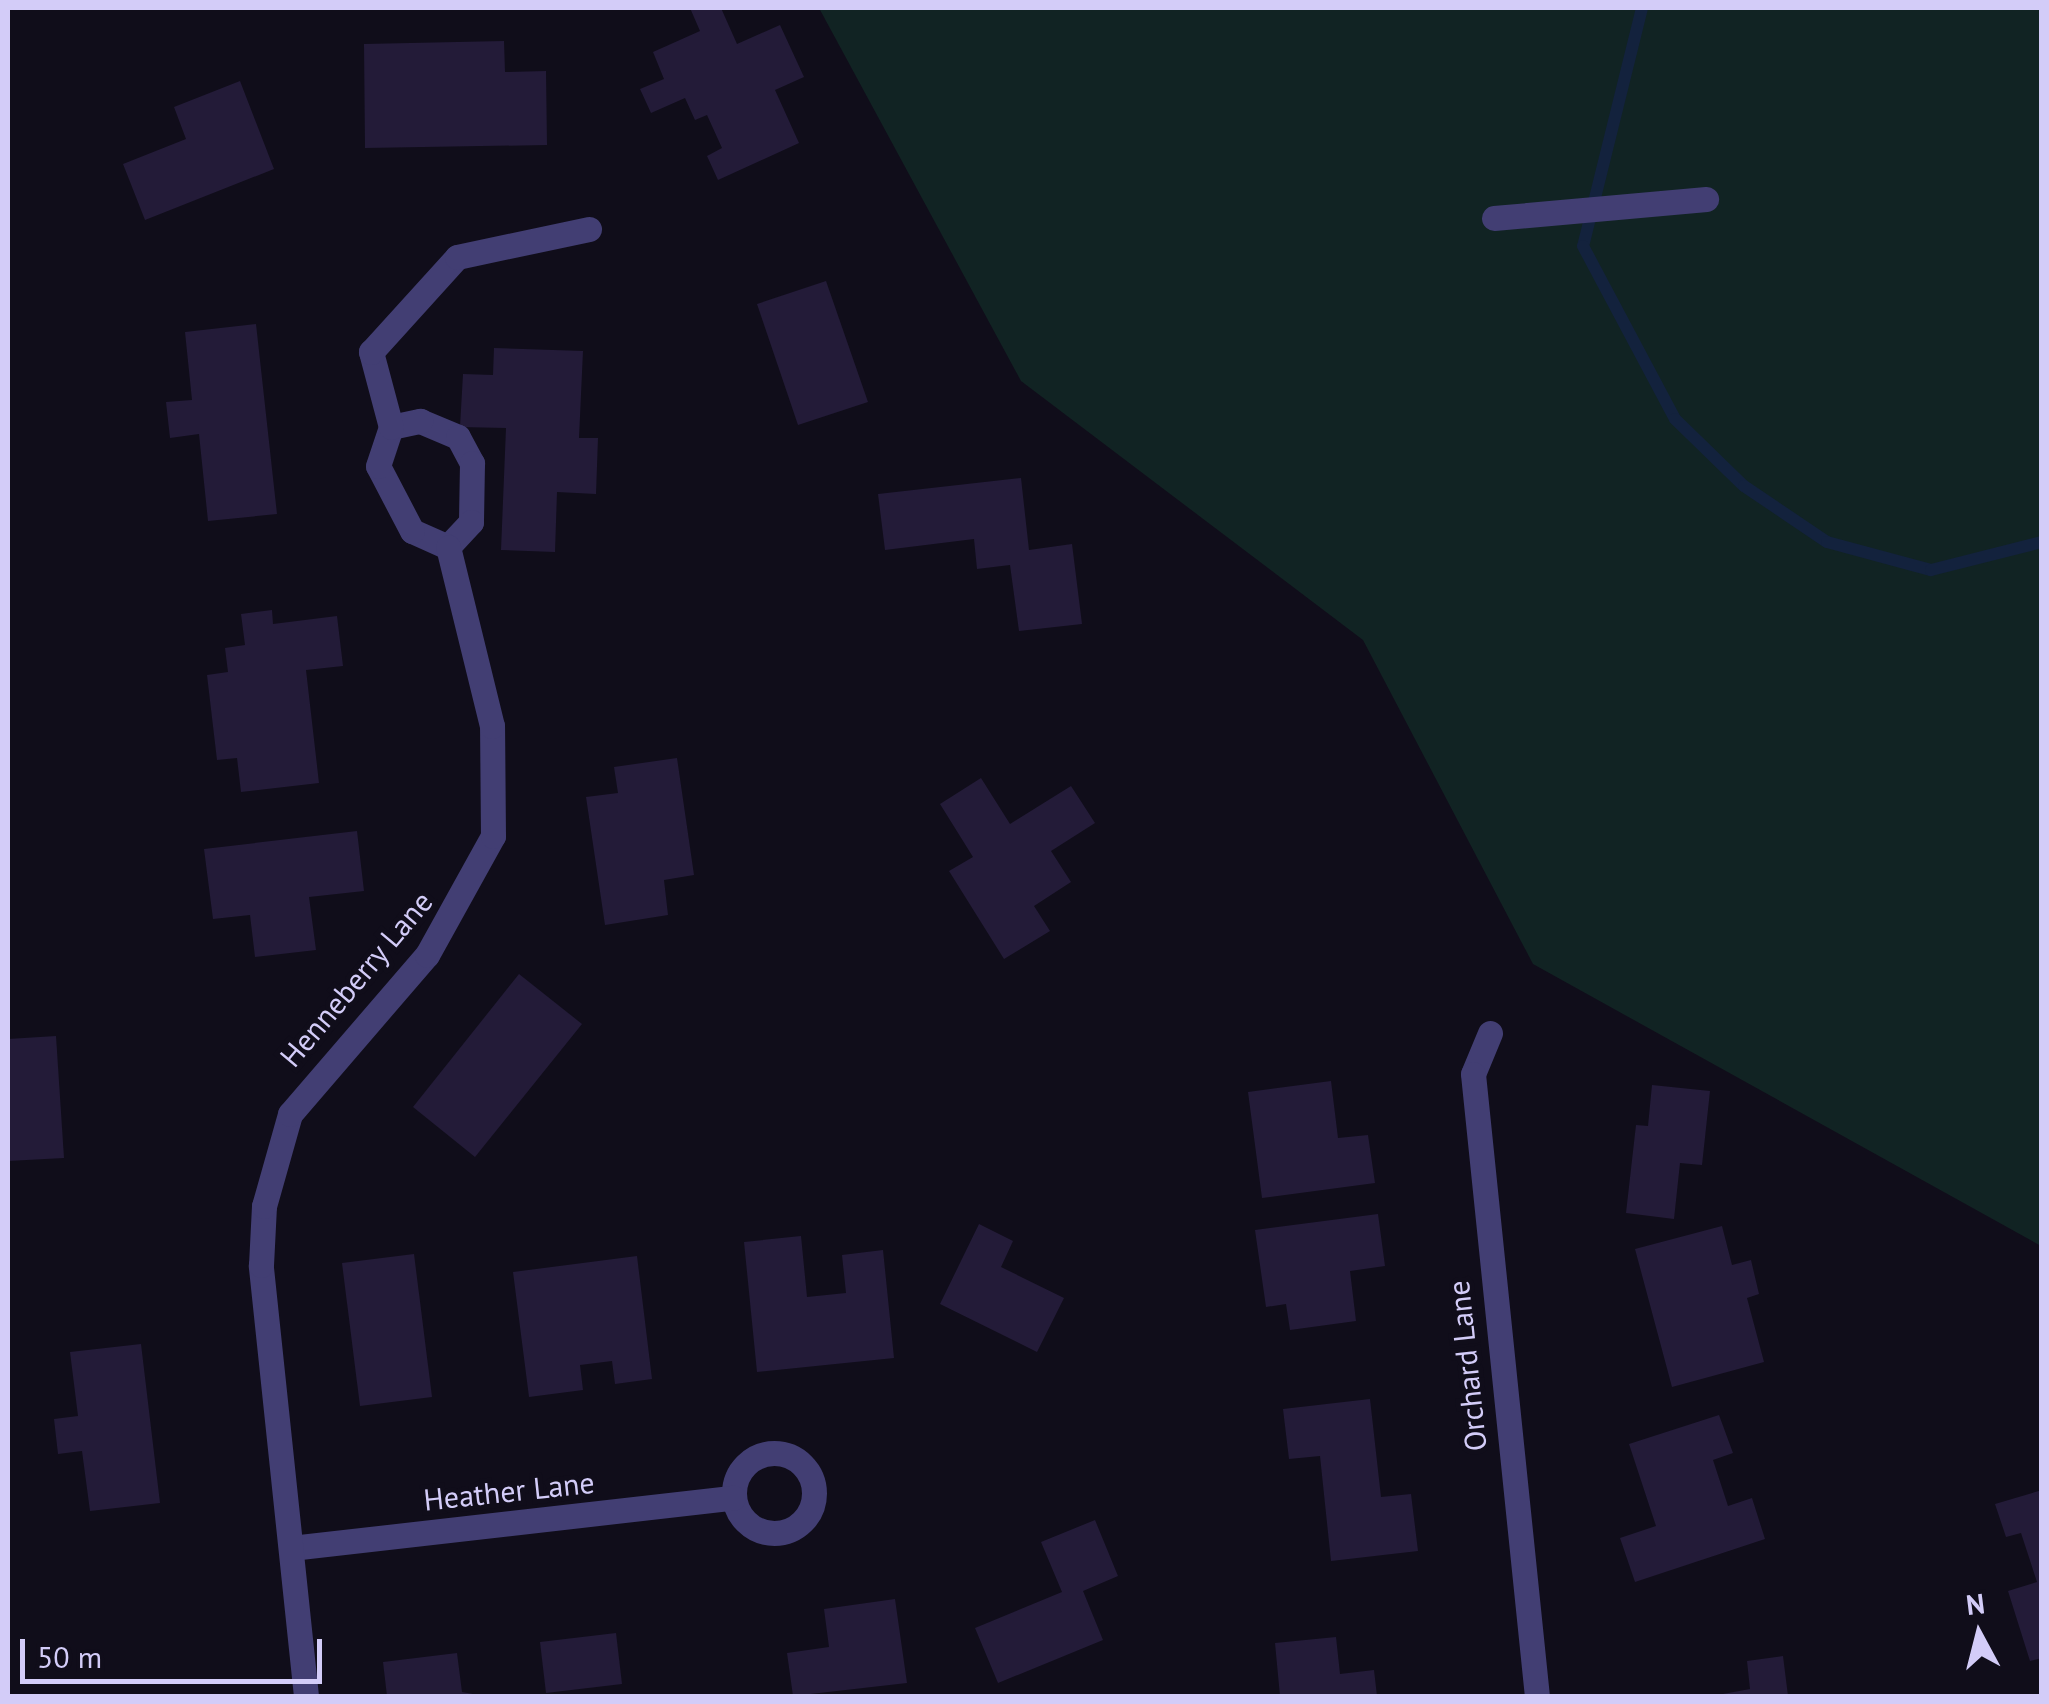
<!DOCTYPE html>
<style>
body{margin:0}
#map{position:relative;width:2049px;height:1704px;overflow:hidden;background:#100d1a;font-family:"PT Sans",sans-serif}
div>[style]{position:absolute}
.green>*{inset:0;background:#112323}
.stream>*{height:12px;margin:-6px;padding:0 6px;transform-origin:6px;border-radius:6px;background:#13223d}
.building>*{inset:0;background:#231b38}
.minor>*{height:25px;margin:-12.5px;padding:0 12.5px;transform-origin:12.5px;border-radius:12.5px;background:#423e73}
.minor>.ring{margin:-12.5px;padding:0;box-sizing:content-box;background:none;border:25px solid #423e73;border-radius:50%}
span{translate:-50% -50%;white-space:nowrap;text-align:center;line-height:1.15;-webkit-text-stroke:10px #100d1a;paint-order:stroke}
.street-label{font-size:30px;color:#d3ccf8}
.frame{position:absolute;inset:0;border:10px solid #d3ccf8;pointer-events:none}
.north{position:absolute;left:1929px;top:1584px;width:100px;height:100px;-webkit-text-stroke:8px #100d1a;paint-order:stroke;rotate:353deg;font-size:28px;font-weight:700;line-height:40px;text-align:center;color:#d3ccf8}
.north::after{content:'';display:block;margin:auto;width:35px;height:45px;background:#d3ccf8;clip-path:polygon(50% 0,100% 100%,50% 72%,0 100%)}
.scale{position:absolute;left:20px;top:1639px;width:302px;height:45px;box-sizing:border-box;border:5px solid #d3ccf8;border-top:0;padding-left:12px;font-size:30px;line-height:35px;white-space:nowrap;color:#d3ccf8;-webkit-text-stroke:8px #100d1a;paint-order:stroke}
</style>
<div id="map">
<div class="green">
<i style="clip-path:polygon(819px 8px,2041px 8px,2041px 1246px,1533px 964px,1363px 640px,1021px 381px)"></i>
</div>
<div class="stream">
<i style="left:1642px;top:8px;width:245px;rotate:103.9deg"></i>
<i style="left:1583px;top:246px;width:196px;rotate:62deg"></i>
<i style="left:1675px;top:419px;width:96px;rotate:44.2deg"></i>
<i style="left:1744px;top:486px;width:100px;rotate:34deg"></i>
<i style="left:1827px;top:542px;width:108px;rotate:15.1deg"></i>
<i style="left:1931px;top:570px;width:114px;rotate:-14.2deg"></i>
</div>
<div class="building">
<i style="clip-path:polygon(690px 8px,721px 8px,737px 44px,780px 25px,804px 77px,775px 90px,799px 143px,718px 180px,707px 156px,722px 148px,707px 115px,695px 120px,685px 98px,651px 113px,640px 89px,664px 79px,653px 52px,700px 31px)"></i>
<i style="clip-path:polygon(504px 41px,505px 72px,546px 71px,547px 145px,365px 148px,364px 44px)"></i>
<i style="clip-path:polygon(240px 81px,274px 169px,145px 220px,123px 164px,186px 139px,174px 107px)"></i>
<i style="clip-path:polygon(826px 281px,868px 402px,798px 425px,757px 304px)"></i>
<i style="clip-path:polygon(256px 324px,277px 514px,208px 521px,199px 434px,170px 438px,166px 402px,192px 400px,185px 332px)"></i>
<i style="clip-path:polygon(494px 348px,583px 351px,579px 438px,598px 438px,596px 494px,557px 492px,555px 552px,501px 550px,506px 428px,460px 427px,463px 374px,493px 375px)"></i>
<i style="clip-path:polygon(1021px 478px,1029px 550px,1072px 544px,1082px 624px,1019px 631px,1010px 565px,977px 569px,974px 539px,885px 550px,878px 494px)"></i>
<i style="clip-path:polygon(272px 610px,273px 624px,337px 616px,343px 666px,306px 670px,319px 783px,241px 792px,237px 758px,217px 760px,207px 675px,228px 672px,225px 648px,245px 645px,241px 614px)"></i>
<i style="clip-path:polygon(677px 758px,694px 875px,664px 880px,668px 915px,605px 925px,586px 797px,618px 793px,614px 767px)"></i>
<i style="clip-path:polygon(981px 778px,1010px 824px,1071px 786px,1095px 823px,1051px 851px,1071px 882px,1034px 906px,1050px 931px,1004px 959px,949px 871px,973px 857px,940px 804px)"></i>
<i style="clip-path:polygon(357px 831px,364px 891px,309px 897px,316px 950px,255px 957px,250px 915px,213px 919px,204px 849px)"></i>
<i style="clip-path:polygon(519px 974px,582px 1024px,475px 1157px,413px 1107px)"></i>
<i style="clip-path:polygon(56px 1036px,64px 1158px,8px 1161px,8px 1039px)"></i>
<i style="clip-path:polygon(1331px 1081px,1338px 1138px,1368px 1135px,1375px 1183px,1262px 1198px,1248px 1092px)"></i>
<i style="clip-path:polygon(1652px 1085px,1710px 1091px,1702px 1165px,1680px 1163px,1674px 1219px,1626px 1213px,1636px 1125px,1648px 1126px)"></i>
<i style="clip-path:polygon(1378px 1214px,1385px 1266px,1350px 1271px,1356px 1321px,1290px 1330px,1286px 1304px,1266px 1307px,1255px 1230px)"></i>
<i style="clip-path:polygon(979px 1224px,1013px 1241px,1001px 1267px,1064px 1298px,1037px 1352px,940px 1304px)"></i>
<i style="clip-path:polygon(1722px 1226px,1732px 1265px,1751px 1260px,1759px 1294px,1747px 1298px,1764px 1362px,1672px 1387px,1635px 1249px)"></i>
<i style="clip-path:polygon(801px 1236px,807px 1297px,846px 1293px,842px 1255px,883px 1250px,894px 1358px,757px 1372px,744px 1242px)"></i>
<i style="clip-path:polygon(414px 1254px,432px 1397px,360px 1406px,342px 1263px)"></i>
<i style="clip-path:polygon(637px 1256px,652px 1379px,615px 1384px,612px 1361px,580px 1365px,583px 1390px,529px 1397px,513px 1272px)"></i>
<i style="clip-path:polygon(141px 1344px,160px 1503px,90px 1511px,82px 1451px,58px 1454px,54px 1419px,78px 1416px,70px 1352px)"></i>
<i style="clip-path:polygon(1370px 1399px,1381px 1497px,1411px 1494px,1418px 1551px,1331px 1561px,1320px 1456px,1289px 1459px,1283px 1409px)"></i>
<i style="clip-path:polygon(1719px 1415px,1733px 1453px,1713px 1460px,1728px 1506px,1752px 1498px,1765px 1539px,1635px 1582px,1620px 1538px,1656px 1526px,1629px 1444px)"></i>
<i style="clip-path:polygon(2042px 1490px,2042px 1658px,2030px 1661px,2008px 1591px,2037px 1582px,2021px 1533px,2006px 1537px,1995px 1504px)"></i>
<i style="clip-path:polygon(1095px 1520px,1118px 1576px,1083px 1591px,1103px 1640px,998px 1683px,975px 1628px,1062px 1592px,1041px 1542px)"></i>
<i style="clip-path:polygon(895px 1599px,907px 1683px,793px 1696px,787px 1653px,829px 1647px,824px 1609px)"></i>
<i style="clip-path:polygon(616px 1633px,622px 1684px,546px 1693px,540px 1642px)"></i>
<i style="clip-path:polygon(1336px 1637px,1340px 1674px,1374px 1670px,1377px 1696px,1280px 1696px,1275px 1643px)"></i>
<i style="clip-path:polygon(457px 1653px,462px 1692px,484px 1696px,387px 1696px,383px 1662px)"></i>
<i style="clip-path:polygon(1783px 1656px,1788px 1696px,1712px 1696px,1750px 1689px,1747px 1661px)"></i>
</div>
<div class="minor">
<i style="left:1494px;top:218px;width:213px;rotate:-5.1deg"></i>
<i style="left:420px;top:421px;width:41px;rotate:22.8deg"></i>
<i style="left:458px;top:437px;width:30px;rotate:62deg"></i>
<i style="left:472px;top:463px;width:59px;rotate:91deg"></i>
<i style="left:471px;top:522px;width:34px;rotate:133deg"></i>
<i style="left:448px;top:547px;width:39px;rotate:-156deg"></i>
<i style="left:412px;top:531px;width:73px;rotate:-117.6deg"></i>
<i style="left:378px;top:466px;width:41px;rotate:-71.6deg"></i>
<i style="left:391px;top:427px;width:30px;rotate:-12deg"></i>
<i style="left:391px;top:427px;width:78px;rotate:-104.9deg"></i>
<i style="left:371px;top:352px;width:128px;rotate:-47.8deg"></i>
<i style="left:457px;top:257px;width:135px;rotate:-12deg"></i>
<i style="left:1490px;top:1033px;width:44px;rotate:112.5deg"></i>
<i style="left:1473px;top:1074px;width:625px;rotate:84.13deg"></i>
<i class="ring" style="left:734px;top:1453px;width:55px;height:55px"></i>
<i style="left:291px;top:1548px;width:445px;rotate:-6.5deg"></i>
<i style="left:306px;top:1696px;width:433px;rotate:-96deg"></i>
<i style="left:261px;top:1265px;width:59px;rotate:-87.1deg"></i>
<i style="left:264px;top:1206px;width:96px;rotate:-74.2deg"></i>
<i style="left:290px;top:1114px;width:210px;rotate:-49.3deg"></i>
<i style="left:427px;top:955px;width:136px;rotate:-61deg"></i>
<i style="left:493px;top:836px;width:110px;rotate:-90.5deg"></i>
<i style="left:492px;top:726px;width:184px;rotate:-103.8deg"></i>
</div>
<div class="street-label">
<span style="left:356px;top:979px;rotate:-50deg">Henneberry Lane</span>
<span style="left:1467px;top:1366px;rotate:-96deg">Orchard Lane</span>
<span style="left:509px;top:1491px;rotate:-6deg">Heather Lane</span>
</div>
<div class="frame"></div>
<div class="north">N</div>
<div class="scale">50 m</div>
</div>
